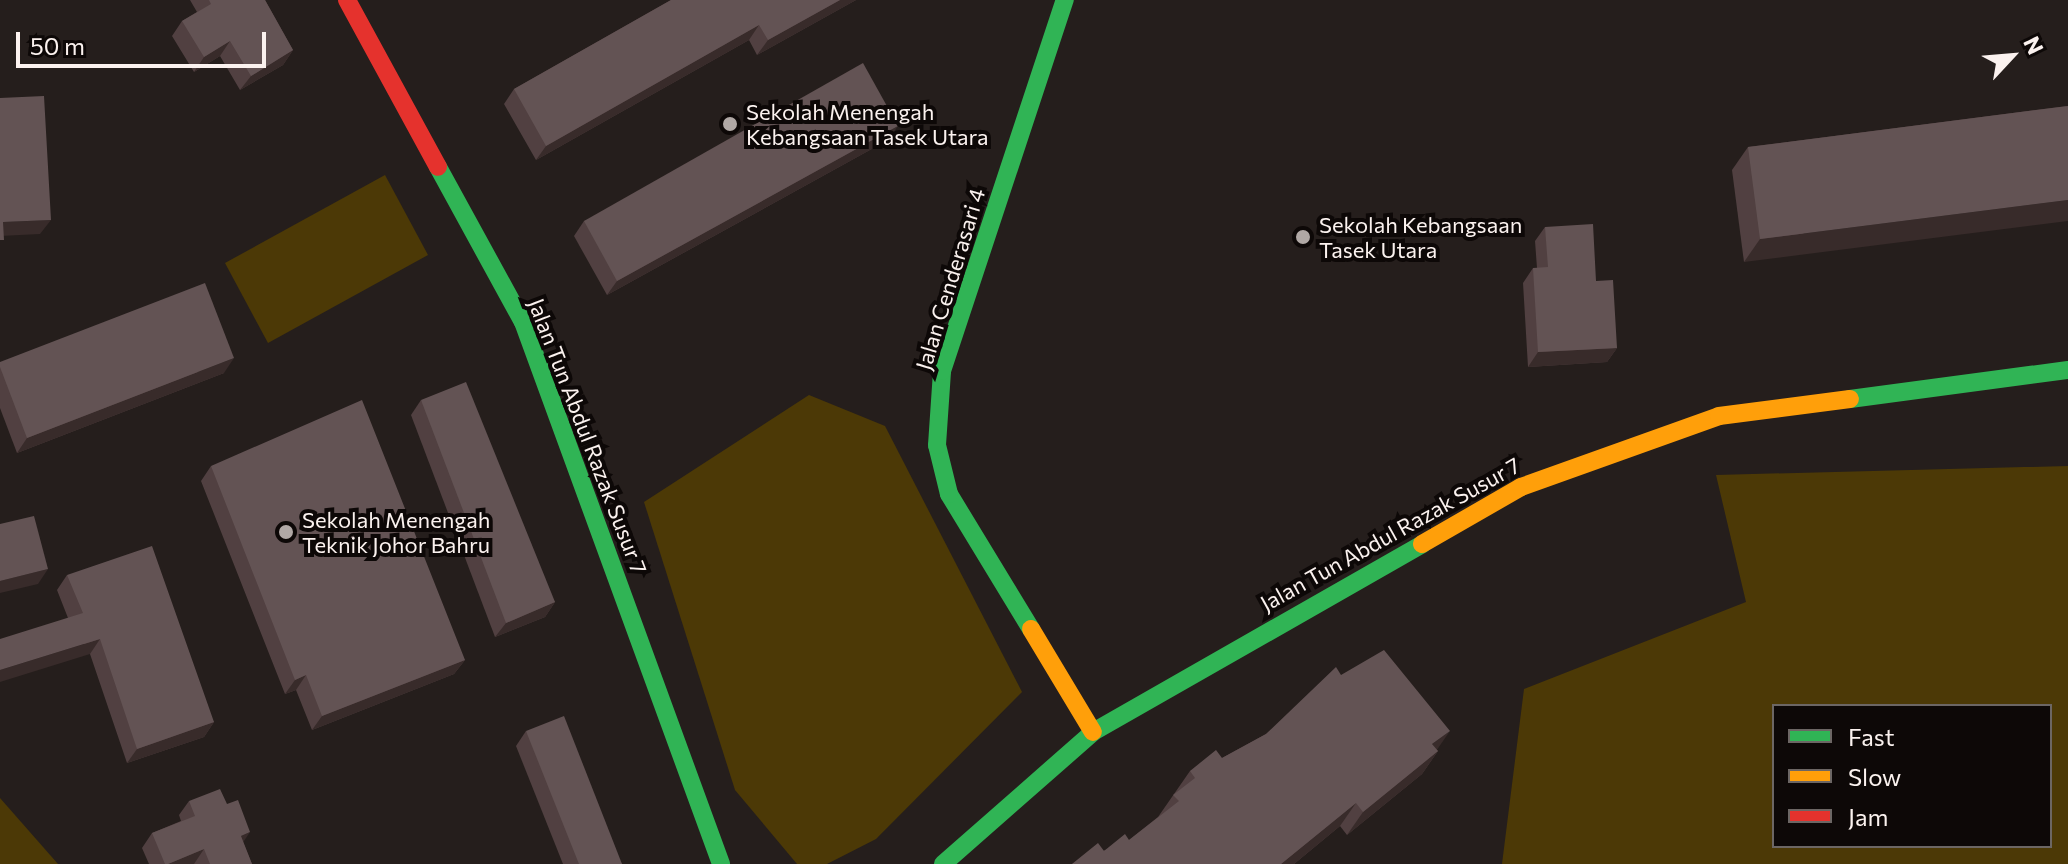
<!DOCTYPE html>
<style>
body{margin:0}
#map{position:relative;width:2068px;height:864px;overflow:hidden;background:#251e1c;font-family:Commissioner,sans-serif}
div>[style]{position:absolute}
.green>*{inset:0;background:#4c3906}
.fast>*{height:18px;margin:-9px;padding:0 9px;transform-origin:9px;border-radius:9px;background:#30b455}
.slow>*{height:18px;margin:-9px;padding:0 9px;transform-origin:9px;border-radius:9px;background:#ff9f0a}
.jam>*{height:18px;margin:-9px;padding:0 9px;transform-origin:9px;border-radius:9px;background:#e5322d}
.wall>*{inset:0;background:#514041}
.shaded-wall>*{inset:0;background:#382b2a}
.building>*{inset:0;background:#635354}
.dots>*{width:22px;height:22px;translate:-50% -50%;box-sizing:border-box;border:4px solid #0d0807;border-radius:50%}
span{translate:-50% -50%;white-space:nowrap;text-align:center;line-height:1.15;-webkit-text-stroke:8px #0d0807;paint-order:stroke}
.poi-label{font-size:22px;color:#fbf2ef}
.left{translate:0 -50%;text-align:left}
.street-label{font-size:22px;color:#fbf2ef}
.legend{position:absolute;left:1772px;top:704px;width:280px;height:144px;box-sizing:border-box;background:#0d0807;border:2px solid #6c6664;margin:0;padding:10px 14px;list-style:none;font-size:24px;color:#fbf2ef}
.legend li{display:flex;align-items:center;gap:16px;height:40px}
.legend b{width:40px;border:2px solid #6c6664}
.north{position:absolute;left:1972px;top:16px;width:80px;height:80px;-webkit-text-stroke:6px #0d0807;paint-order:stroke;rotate:64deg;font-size:22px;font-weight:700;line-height:32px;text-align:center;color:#fbf2ef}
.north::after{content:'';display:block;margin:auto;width:28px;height:36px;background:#fbf2ef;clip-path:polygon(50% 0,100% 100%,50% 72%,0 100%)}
.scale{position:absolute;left:16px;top:32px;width:250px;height:36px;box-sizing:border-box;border:4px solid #fbf2ef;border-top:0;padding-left:10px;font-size:24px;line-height:28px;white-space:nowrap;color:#fbf2ef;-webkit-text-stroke:6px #0d0807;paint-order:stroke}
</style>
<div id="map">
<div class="green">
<i style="clip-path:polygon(385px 175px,428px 255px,268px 343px,225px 263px)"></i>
<i style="clip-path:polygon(809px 395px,885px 426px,1022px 692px,876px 839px,827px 864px,797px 864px,735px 790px,644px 502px)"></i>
<i style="clip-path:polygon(evenodd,2068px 466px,2068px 864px,1502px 864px,1524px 689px,1746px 602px,1716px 475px,2068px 466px,1774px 706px,2050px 706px,2050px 846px,1774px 846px,1774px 706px)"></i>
<i style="clip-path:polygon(0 798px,58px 864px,0 864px)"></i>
</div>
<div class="fast">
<i style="left:438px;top:167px;width:177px;rotate:61.3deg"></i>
<i style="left:523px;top:322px;width:577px;rotate:69.93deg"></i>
<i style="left:1850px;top:399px;width:220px;rotate:-7.6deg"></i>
<i style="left:1031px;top:629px;width:158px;rotate:-121.3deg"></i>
<i style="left:949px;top:494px;width:50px;rotate:-103.8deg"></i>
<i style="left:937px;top:445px;width:74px;rotate:-86.1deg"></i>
<i style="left:942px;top:371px;width:391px;rotate:-71.7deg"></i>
<i style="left:943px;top:864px;width:200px;rotate:-41.3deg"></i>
<i style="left:1093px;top:732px;width:379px;rotate:-29.7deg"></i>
</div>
<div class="slow">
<i style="left:1422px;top:544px;width:114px;rotate:-29.9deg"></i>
<i style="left:1521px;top:487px;width:210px;rotate:-19.7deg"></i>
<i style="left:1719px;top:416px;width:132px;rotate:-7.4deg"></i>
<i style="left:1031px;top:629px;width:120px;rotate:59deg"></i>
</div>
<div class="jam">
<i style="left:347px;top:0;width:190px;rotate:61.4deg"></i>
</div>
<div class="wall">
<i style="clip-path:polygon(190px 0,265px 0,293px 50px,283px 65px,240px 90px,220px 56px,194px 72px,172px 36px,182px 21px,197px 12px)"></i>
<i style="clip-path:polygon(671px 0,856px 0,757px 55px,749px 40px,536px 160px,504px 104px,514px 89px)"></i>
<i style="clip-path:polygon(2068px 106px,1744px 262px,1732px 170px,1748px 147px)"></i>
<i style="clip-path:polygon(888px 140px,607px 295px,574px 236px,584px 221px)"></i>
<i style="clip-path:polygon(1545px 227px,1596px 281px,1617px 348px,1607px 362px,1528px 367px,1523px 283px,1533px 268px,1537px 268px,1535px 241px)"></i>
<i style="clip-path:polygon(0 362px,224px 373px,17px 453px,0 408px)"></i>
<i style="clip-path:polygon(421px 400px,555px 602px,545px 617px,495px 637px,411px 415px)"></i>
<i style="clip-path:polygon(211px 466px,465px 660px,454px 674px,312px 730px,296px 690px,285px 694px,201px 481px)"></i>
<i style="clip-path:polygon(67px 575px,214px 722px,204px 737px,127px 763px,90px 654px,68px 618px,57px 590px)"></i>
<i style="clip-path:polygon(1341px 675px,1438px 751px,1422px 774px,1347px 835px,1340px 826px,1294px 864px,1072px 864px,1129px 840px,1158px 817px,1190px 771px,1222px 758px,1266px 734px)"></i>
<i style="clip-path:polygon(526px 731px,622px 864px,563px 864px,516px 746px)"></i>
<i style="clip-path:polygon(189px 801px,243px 842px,252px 864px,149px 864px,142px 848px,152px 833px,181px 821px,179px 815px)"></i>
</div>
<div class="shaded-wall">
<i style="clip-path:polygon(840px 0,856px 0,757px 55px,768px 40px)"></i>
<i style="clip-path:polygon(759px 25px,749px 40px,536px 160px,546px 146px)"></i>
<i style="clip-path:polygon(230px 41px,220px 56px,194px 72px,204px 57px)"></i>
<i style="clip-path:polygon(293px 50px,283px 65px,240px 90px,251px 76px)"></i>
<i style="clip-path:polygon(898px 126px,888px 140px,607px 295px,617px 281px)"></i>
<i style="clip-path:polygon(2068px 200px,2068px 221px,1744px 262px,1760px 239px)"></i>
<i style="clip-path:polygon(51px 220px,40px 234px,0 236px,3px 222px)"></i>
<i style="clip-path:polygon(1617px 348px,1607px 362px,1528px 367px,1538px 352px)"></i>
<i style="clip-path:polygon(234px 358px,224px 373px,17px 453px,27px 438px)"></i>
<i style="clip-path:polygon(48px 569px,38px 584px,0 593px,0 581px)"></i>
<i style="clip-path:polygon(555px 602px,545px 617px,495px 637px,506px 623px)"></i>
<i style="clip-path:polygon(100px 639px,90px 654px,0 682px,0 670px)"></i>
<i style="clip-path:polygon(465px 660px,454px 674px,312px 730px,322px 716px)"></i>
<i style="clip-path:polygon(306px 675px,296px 690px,285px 694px,295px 680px)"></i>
<i style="clip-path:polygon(214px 722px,204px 737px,127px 763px,137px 749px)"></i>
<i style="clip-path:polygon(1450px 731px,1434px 754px,1432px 744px)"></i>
<i style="clip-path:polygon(1438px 751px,1422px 774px,1347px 835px,1363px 812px)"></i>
<i style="clip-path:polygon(1356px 803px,1340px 826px,1294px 864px,1281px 864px)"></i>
<i style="clip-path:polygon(250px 832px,240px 847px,241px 836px)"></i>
<i style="clip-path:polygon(204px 849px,194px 864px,168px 864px)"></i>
</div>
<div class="building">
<i style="clip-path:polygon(209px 0,265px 0,293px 50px,251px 76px,230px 41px,204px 57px,182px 21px,211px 4px)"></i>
<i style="clip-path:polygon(671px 0,840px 0,768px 40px,759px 25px,546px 146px,514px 89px)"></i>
<i style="clip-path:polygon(863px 63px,898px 126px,617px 281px,584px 221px)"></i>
<i style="clip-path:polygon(44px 96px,51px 220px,3px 222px,4px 240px,0 240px,0 98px)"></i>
<i style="clip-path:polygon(2068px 106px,2068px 200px,1760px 239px,1748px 147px)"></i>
<i style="clip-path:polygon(1593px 224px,1596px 281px,1613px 280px,1617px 348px,1538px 352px,1533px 268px,1548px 267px,1545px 227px)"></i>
<i style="clip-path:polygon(205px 283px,234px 358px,27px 438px,0 367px,0 362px)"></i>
<i style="clip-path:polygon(466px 382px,555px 602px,506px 623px,421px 400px)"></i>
<i style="clip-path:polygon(362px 400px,465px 660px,322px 716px,306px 675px,295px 680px,211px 466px)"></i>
<i style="clip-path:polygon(34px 516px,48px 569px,0 581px,0 524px)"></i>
<i style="clip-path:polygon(152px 546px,214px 722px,137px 749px,100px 639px,0 670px,0 639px,83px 613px,67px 575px)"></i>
<i style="clip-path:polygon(1384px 650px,1450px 731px,1432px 744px,1438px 751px,1363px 812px,1356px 803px,1281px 864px,1072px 864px,1098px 843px,1104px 851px,1125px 834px,1129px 840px,1179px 801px,1173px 795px,1195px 778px,1190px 771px,1216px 750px,1222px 758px,1266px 734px,1336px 667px,1341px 675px)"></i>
<i style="clip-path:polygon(564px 716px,622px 864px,579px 864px,526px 731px)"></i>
<i style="clip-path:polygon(220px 789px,227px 804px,238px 800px,250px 832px,241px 836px,252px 864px,210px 864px,204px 849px,168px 864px,165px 864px,152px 833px,195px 816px,189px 801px)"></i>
</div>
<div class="dots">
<i style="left:730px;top:124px;background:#b0a8a5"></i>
<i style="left:1303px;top:237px;background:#b0a8a5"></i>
<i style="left:286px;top:532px;background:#b0a8a5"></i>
</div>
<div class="poi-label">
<span class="left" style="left:746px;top:124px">Sekolah Menengah<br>Kebangsaan Tasek Utara</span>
<span class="left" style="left:1319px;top:237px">Sekolah Kebangsaan<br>Tasek Utara</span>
<span class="left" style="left:302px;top:532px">Sekolah Menengah<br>Teknik Johor Bahru</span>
</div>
<div class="street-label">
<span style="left:950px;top:279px;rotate:-73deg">Jalan Cenderasari 4</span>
<span style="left:588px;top:436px;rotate:69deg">Jalan Tun Abdul Razak Susur 7</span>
<span style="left:1390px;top:534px;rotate:-29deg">Jalan Tun Abdul Razak Susur 7</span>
</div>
<ul class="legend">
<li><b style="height:10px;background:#30b455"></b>Fast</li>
<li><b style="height:10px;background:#ff9f0a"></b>Slow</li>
<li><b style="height:10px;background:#e5322d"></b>Jam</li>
</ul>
<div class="north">N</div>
<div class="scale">50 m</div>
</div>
